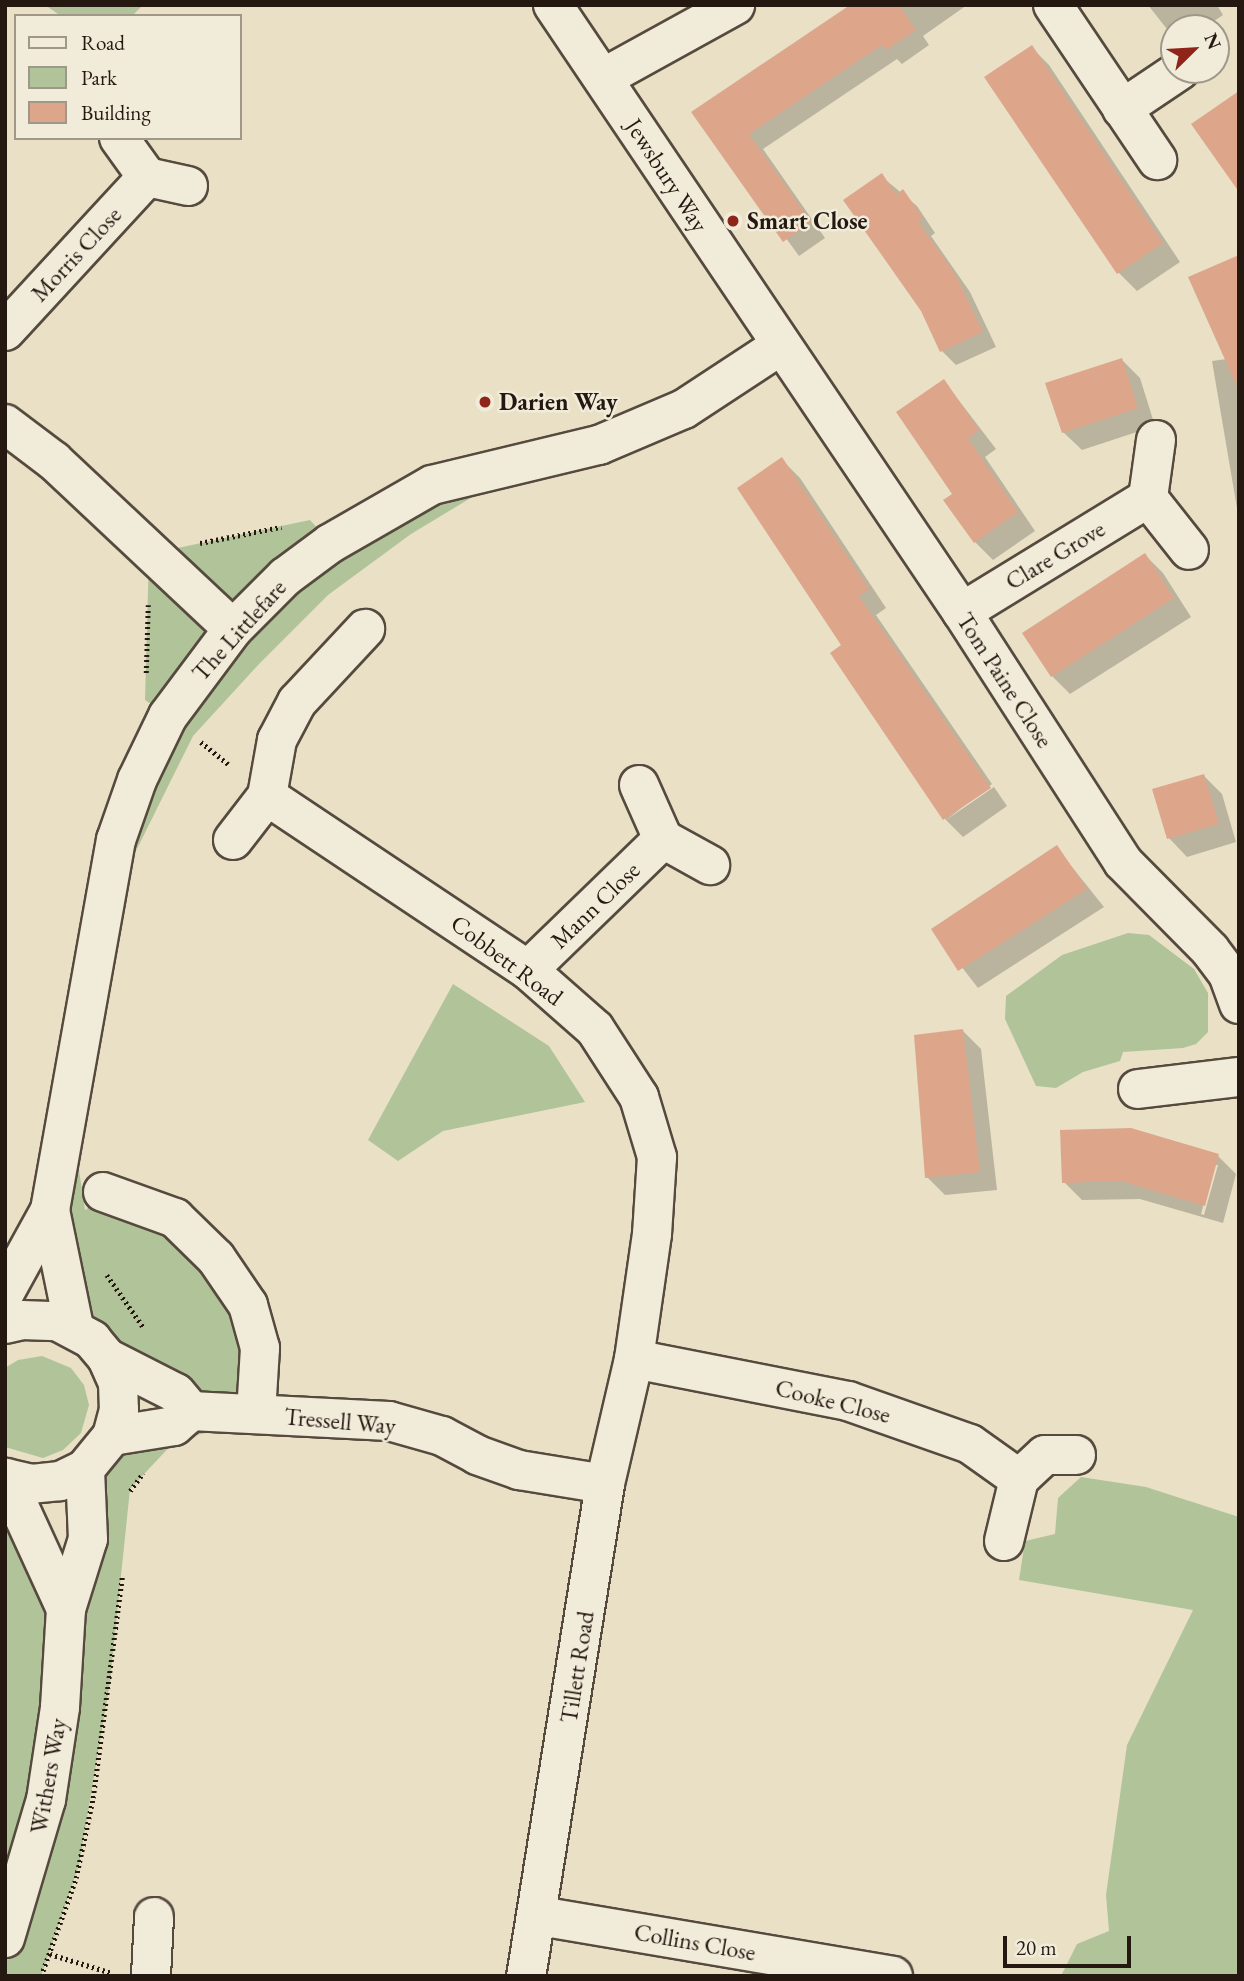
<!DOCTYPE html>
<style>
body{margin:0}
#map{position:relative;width:1244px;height:1981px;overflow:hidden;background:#e9e0c6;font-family:"EB Garamond",serif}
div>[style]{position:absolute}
.green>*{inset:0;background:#b1c399}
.shadow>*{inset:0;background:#0003}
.building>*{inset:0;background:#dda68b}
.path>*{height:4.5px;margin-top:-2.25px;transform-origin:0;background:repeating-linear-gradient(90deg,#251811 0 2px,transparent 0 5.5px)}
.roads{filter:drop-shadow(2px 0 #564a3e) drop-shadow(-2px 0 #564a3e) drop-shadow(0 2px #564a3e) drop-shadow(0 -2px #564a3e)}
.minor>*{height:38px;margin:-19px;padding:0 19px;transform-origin:19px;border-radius:19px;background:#f1ebda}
.dots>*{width:19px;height:19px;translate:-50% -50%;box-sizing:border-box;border:4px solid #f1ebda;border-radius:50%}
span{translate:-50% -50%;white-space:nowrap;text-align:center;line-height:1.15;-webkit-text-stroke:5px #f1ebda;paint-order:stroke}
.street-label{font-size:24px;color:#251811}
.poi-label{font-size:24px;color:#251811;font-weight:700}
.left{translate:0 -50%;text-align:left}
.frame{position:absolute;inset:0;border:7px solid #251811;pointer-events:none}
.legend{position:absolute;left:14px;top:14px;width:228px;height:126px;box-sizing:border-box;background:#f1ebda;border:2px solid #9f978a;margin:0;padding:9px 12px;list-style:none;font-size:21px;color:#251811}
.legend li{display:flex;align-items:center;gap:14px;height:35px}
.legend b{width:35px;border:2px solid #9f978a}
.north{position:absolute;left:1160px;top:14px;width:70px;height:70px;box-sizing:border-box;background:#f1ebda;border:2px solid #9f978a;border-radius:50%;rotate:66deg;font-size:19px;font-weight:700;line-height:28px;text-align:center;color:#251811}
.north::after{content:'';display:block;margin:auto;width:24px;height:32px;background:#8f2418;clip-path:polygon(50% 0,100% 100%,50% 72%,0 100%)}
.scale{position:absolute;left:1003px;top:1936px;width:128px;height:32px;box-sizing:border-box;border:4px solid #251811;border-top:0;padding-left:9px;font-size:21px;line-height:24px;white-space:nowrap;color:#251811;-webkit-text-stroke:5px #f1ebda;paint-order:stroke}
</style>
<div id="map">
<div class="green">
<i style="clip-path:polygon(45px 5px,143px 5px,132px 16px,61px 16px)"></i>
<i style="clip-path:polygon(532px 461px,411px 534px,328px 595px,260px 663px,193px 736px,121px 881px,168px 716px,145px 700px,149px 554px,310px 520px,331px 543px)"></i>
<i style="clip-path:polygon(1128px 933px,1149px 935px,1194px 969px,1208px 993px,1208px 1032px,1196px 1044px,1183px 1048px,1123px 1052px,1120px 1061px,1083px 1072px,1056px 1088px,1036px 1086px,1005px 1019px,1006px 996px,1062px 955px)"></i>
<i style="clip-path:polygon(453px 984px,549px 1046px,585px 1102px,443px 1131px,398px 1161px,368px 1140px)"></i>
<i style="clip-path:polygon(68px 1097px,85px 1210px,97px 1203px,216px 1258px,259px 1383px,214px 1431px,176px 1440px,130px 1489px,110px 1682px,79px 1865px,41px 1976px,5px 1976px,5px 1478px,65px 1607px,85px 1469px,191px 1411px,74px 1327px,50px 1210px)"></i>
<i style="clip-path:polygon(42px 1356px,71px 1368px,84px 1385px,89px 1405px,81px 1433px,63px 1450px,43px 1458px,5px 1447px,5px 1368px,18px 1360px)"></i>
<i style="clip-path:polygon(1081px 1477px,1146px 1487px,1239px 1517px,1239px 1976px,1061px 1976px,1077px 1944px,1109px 1931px,1106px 1895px,1127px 1745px,1193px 1610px,1019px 1580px,1025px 1541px,1055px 1534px,1058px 1498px)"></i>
</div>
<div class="shadow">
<i style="clip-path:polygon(857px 5px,967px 5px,923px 36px,929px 45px,902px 64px,897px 59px,763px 149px,825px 238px,799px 256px,694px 112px)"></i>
<i style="clip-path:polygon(1148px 5px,1217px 5px,1223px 15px,1204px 28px,1174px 28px,1174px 38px)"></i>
<i style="clip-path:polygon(1031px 47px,1049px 65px,1180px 262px,1137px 291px,1119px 273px,986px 78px)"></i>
<i style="clip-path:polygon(881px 176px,917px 206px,935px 233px,931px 236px,970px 292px,996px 347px,956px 365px,942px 351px)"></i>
<i style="clip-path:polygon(1239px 264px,1239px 520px,1212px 361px,1227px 359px)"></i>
<i style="clip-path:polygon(1122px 360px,1140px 378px,1155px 426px,1082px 450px,1063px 432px)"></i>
<i style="clip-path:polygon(944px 381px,996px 449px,985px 457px,1035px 531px,993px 560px,975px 542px)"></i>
<i style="clip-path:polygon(782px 460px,800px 478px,886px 608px,876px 615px,992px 784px,946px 820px,833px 654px,844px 646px)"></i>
<i style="clip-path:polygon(1145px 555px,1163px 573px,1191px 617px,1070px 694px,1052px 676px)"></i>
<i style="clip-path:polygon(1204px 776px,1222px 794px,1236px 842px,1187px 857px,1169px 838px)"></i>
<i style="clip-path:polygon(994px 787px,1007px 806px,963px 837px,946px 820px)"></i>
<i style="clip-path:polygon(1056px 847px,1104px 907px,978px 988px,933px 930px)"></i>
<i style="clip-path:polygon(963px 1031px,981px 1049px,997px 1190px,945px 1195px,927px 1177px)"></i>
<i style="clip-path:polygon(evenodd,1218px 1156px,1236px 1174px,1223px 1223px,1140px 1199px,1082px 1200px,1064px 1182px,1218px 1156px,1214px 1165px,1218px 1165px,1204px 1215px,1201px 1214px,1214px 1165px)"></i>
</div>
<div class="building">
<i style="clip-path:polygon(850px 5px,899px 5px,916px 30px,886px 50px,882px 45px,749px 134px,811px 222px,783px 242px,691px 112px)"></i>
<i style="clip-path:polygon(1032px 45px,1163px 243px,1117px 274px,984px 77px)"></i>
<i style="clip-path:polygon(1239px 91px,1239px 192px,1191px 124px)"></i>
<i style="clip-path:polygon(882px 173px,896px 195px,903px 189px,923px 218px,918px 221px,956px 276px,983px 332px,940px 352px,921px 311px,843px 200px)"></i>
<i style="clip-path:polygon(1239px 255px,1239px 391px,1188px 277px)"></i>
<i style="clip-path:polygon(1122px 358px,1138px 408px,1062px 433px,1045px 383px)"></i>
<i style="clip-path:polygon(944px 379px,979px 430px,968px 438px,1018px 512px,974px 543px,943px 500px,952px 494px,896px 412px)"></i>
<i style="clip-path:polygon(782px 457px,869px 589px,859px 596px,991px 788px,943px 820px,830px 653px,841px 645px,737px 488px)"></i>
<i style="clip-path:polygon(1145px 553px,1174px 598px,1051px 677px,1022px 633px)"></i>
<i style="clip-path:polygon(1204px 774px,1219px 824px,1167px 839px,1152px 789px)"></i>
<i style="clip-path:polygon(1057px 845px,1087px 889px,958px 971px,931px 929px)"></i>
<i style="clip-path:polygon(963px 1029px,980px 1172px,925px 1178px,914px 1035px)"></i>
<i style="clip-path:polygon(1131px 1128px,1219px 1154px,1205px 1206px,1121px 1181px,1062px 1183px,1060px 1130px)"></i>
</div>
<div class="path">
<i style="left:200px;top:543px;width:83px;rotate:-11.2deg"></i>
<i style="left:146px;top:673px;width:68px;rotate:-88.3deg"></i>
<i style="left:201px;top:742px;width:36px;rotate:39deg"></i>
<i style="left:107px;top:1275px;width:65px;rotate:55.1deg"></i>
<i style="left:130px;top:1491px;width:22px;rotate:-54deg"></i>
<i style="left:50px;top:1954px;width:65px;rotate:17deg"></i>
<i style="left:41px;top:1976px;width:104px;rotate:-70.3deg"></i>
<i style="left:76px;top:1878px;width:82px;rotate:-78deg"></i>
<i style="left:93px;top:1798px;width:223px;rotate:-82.5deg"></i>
</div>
<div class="roads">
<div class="minor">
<i style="left:553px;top:5px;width:732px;rotate:56.03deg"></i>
<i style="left:962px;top:612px;width:297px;rotate:57.2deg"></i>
<i style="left:1123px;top:862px;width:124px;rotate:45.3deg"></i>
<i style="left:1210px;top:950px;width:30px;rotate:53deg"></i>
<i style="left:1228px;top:974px;width:32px;rotate:70deg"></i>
<i style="left:1053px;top:5px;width:187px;rotate:56.1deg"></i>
<i style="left:603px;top:78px;width:151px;rotate:-28.9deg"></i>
<i style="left:1122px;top:109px;width:70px;rotate:-33.9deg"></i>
<i style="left:119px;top:138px;width:48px;rotate:54.3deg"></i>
<i style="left:147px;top:177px;width:42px;rotate:12.4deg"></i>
<i style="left:5px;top:331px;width:209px;rotate:-47.3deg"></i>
<i style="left:5px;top:424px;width:61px;rotate:37.1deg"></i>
<i style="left:54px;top:461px;width:245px;rotate:43.2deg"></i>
<i style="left:1156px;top:440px;width:59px;rotate:97.9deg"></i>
<i style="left:1148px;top:498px;width:66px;rotate:51.7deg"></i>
<i style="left:962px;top:612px;width:218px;rotate:-31.5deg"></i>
<i style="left:639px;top:785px;width:59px;rotate:66deg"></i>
<i style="left:663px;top:839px;width:54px;rotate:29deg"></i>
<i style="left:267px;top:796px;width:314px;rotate:33.7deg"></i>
<i style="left:528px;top:970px;width:89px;rotate:41.4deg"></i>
<i style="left:595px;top:1029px;width:81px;rotate:57.1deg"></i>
<i style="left:639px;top:1097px;width:63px;rotate:73.3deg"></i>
<i style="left:657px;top:1157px;width:77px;rotate:93.7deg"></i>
<i style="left:652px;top:1234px;width:126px;rotate:98.2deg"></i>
<i style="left:634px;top:1359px;width:128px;rotate:103.1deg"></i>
<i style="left:605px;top:1484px;width:498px;rotate:99.1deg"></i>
<i style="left:233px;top:840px;width:56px;rotate:-52.3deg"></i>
<i style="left:267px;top:796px;width:57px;rotate:-79.9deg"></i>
<i style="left:277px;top:740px;width:43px;rotate:-62.2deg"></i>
<i style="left:297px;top:702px;width:100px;rotate:-47deg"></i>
<i style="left:528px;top:970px;width:188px;rotate:-44.1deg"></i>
<i style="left:1138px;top:1089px;width:102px;rotate:-6.8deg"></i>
<i style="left:103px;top:1192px;width:77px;rotate:19.9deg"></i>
<i style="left:175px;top:1218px;width:57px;rotate:44.3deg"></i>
<i style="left:216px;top:1258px;width:57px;rotate:55.8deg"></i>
<i style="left:248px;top:1305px;width:45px;rotate:74.4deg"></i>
<i style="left:260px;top:1348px;width:66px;rotate:93.5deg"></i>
<i style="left:50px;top:1210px;width:119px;rotate:78.4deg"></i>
<i style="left:5px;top:1292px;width:94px;rotate:-61.2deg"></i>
<i style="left:50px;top:1210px;width:376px;rotate:-79.9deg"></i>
<i style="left:116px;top:840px;width:64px;rotate:-70.7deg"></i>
<i style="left:137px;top:780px;width:71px;rotate:-64.2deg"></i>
<i style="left:168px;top:716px;width:109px;rotate:-53.2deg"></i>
<i style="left:233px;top:629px;width:74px;rotate:-45deg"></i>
<i style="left:285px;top:577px;width:57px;rotate:-36.5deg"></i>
<i style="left:331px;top:543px;width:116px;rotate:-29.9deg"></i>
<i style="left:432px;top:485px;width:172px;rotate:-13.5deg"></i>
<i style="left:599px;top:445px;width:92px;rotate:-23deg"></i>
<i style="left:684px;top:409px;width:115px;rotate:-33.3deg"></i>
<i style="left:5px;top:1324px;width:17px;rotate:-13deg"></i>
<i style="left:22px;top:1320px;width:35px;rotate:2deg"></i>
<i style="left:57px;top:1321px;width:40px;rotate:28deg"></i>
<i style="left:92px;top:1340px;width:23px;rotate:50deg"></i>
<i style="left:107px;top:1358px;width:27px;rotate:66deg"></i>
<i style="left:118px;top:1383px;width:27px;rotate:88deg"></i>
<i style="left:119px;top:1410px;width:27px;rotate:105deg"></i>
<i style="left:112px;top:1436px;width:43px;rotate:129.3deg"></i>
<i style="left:85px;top:1469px;width:28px;rotate:154deg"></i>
<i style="left:60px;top:1481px;width:28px;rotate:174deg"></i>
<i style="left:32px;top:1484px;width:28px;rotate:-167deg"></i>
<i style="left:107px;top:1358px;width:77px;rotate:26.9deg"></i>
<i style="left:176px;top:1393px;width:23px;rotate:50deg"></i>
<i style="left:634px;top:1359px;width:218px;rotate:11.1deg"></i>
<i style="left:848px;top:1401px;width:129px;rotate:19.4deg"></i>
<i style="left:970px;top:1444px;width:60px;rotate:35.5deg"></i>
<i style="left:112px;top:1436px;width:63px;rotate:-9.2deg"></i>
<i style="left:174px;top:1426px;width:23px;rotate:-41deg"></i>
<i style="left:191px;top:1411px;width:198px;rotate:2.9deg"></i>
<i style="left:389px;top:1421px;width:55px;rotate:15.8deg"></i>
<i style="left:442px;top:1436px;width:40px;rotate:28deg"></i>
<i style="left:477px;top:1455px;width:45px;rotate:19.7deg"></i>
<i style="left:519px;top:1470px;width:87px;rotate:9.2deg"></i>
<i style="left:6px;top:1478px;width:144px;rotate:65.4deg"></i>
<i style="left:1004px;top:1541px;width:64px;rotate:-76.4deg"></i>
<i style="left:1019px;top:1479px;width:35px;rotate:-43deg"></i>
<i style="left:1045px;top:1455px;width:31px"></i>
<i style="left:539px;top:1916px;width:359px;rotate:9.6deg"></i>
<i style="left:5px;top:1938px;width:144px;rotate:-73.5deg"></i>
<i style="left:46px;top:1800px;width:94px;rotate:-81.4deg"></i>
<i style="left:60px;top:1707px;width:98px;rotate:-86.5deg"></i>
<i style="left:66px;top:1609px;width:73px;rotate:-72.6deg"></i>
<i style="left:88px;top:1539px;width:70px;rotate:-92.5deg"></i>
<i style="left:151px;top:1976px;width:59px;rotate:-87.1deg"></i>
</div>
</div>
<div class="dots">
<i style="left:733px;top:221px;background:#8f2418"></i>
<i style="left:485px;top:402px;background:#8f2418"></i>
</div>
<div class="street-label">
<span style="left:667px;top:175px;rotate:57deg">Jewsbury Way</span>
<span style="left:76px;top:254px;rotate:-47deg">Morris Close</span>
<span style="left:1055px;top:555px;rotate:-31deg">Clare Grove</span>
<span style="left:239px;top:630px;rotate:-48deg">The Littlefare</span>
<span style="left:1005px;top:680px;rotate:57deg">Tom Paine Close</span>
<span style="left:595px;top:905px;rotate:-44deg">Mann Close</span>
<span style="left:507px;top:960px;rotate:37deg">Cobbett Road</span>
<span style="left:833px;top:1401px;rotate:14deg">Cooke Close</span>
<span style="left:340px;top:1421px;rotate:5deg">Tressell Way</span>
<span style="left:577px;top:1667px;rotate:-81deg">Tillett Road</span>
<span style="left:48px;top:1776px;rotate:-80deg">Withers Way</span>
<span style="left:695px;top:1942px;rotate:10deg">Collins Close</span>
</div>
<div class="poi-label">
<span class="left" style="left:747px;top:221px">Smart Close</span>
<span class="left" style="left:499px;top:402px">Darien Way</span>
</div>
<div class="frame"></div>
<ul class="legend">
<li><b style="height:9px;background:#f1ebda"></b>Road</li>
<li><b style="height:19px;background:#b1c399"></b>Park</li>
<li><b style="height:19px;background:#dda68b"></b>Building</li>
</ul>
<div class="north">N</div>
<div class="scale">20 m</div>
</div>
